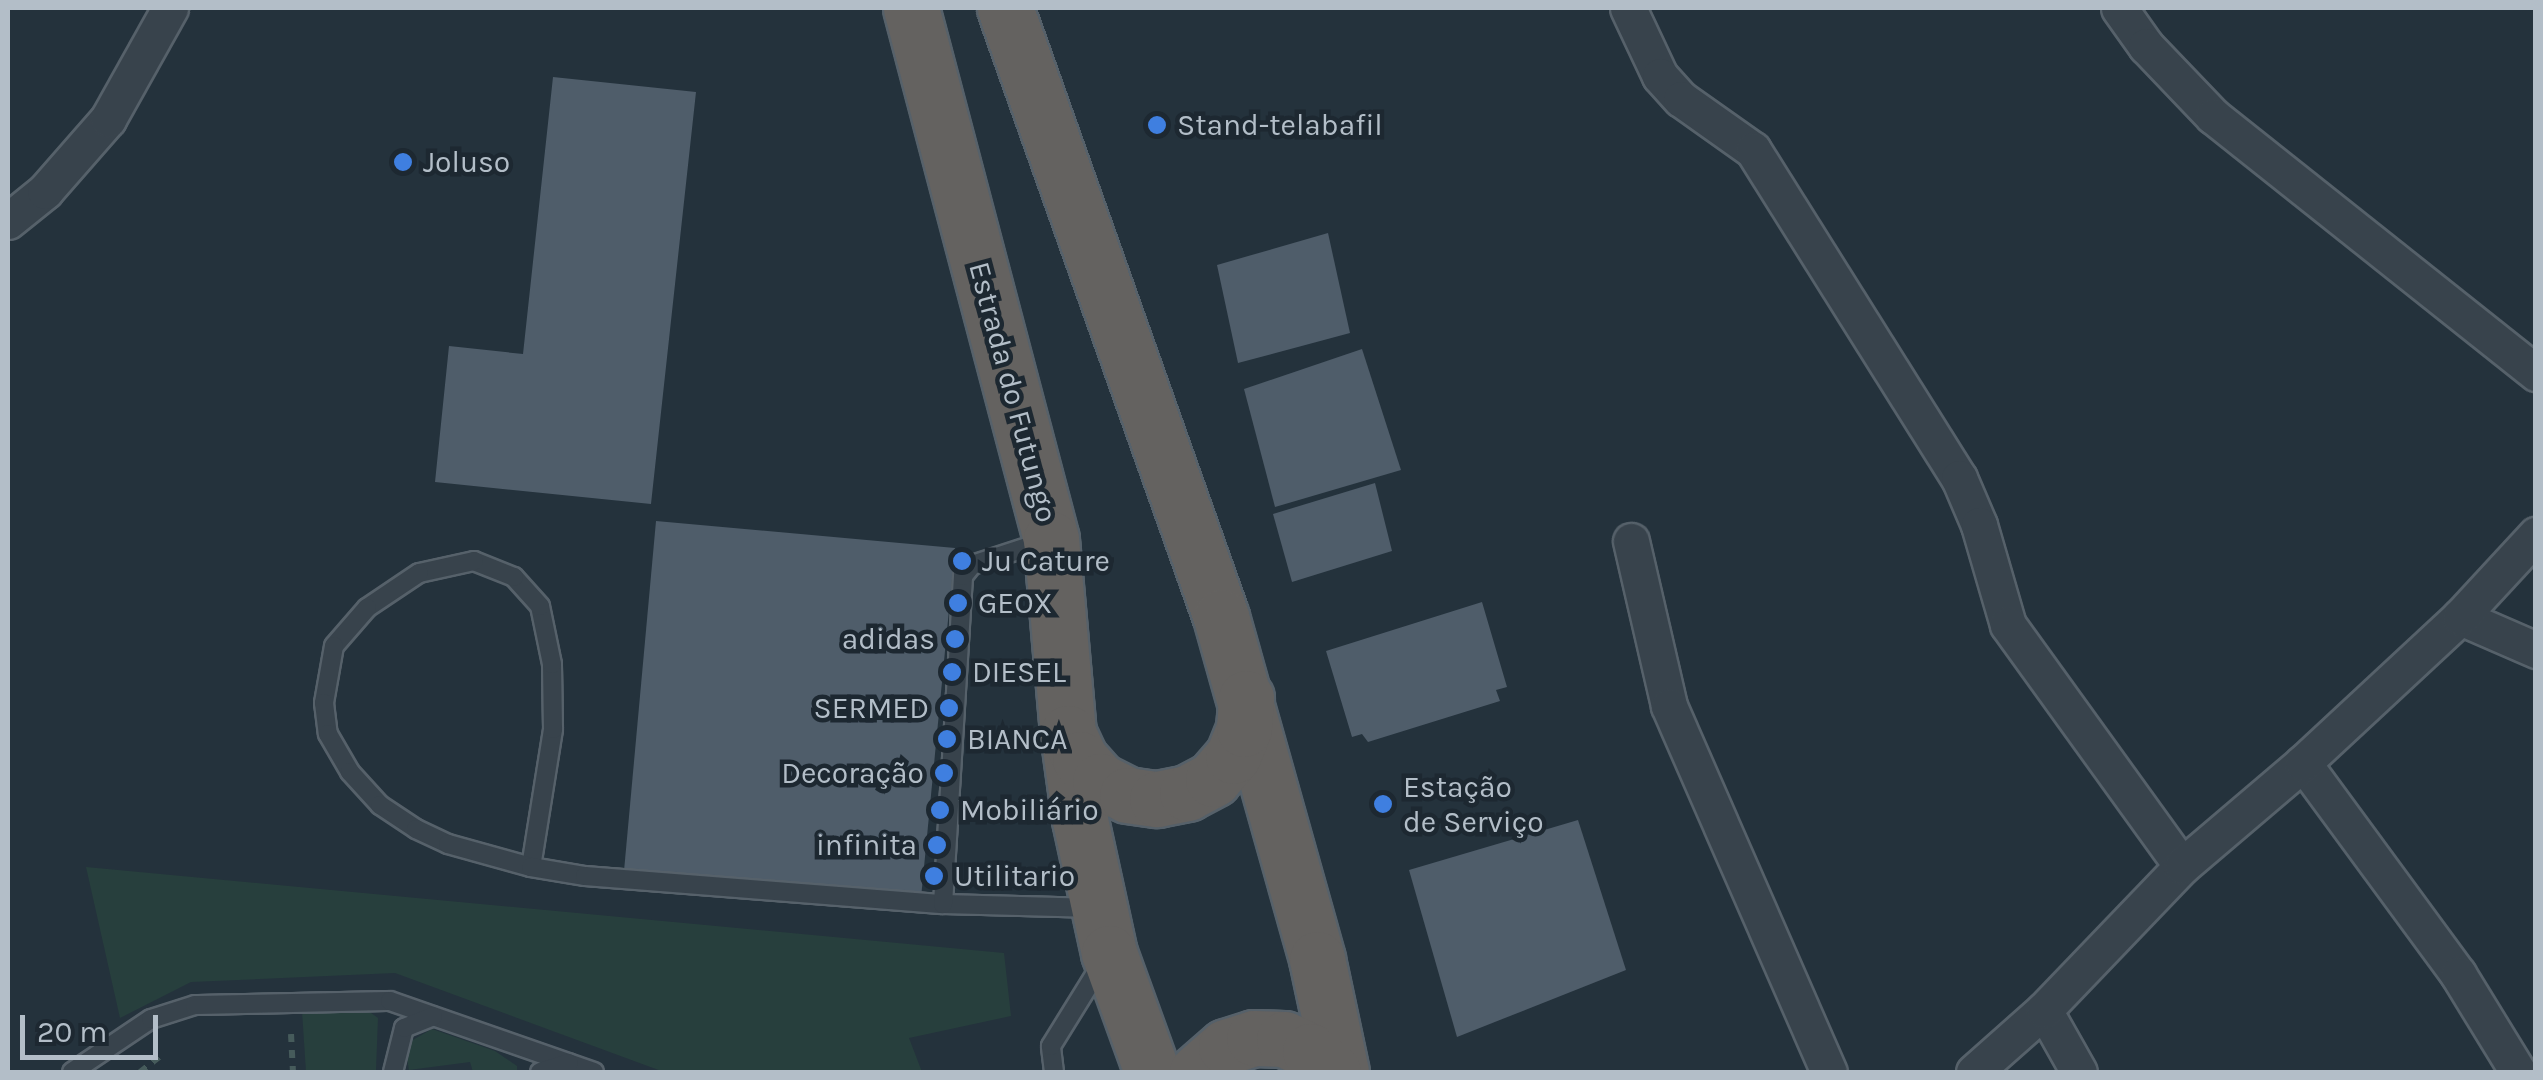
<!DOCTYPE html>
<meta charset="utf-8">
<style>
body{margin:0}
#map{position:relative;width:2543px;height:1080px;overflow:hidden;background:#24323c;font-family:Karla,sans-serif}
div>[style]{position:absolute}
.green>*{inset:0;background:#273f3d}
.building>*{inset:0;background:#4f5d6a}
.path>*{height:6px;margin-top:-3px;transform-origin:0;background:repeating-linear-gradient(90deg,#465b5b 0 8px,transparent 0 16px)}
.roads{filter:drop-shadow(2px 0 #56616a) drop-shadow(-2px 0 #56616a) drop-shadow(0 2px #56616a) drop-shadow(0 -2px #56616a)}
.service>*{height:18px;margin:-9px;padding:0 9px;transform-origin:9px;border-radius:9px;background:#38434c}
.minor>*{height:35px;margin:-17.5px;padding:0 17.5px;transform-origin:17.5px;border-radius:17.5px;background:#38434c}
.trunk>*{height:55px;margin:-27.5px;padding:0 27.5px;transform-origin:27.5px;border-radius:27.5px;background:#646260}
.dots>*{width:28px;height:28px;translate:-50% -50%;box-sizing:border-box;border:5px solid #1d2831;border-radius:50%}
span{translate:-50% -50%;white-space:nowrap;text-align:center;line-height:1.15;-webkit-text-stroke:9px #1d2831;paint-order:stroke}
.poi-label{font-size:30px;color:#b3bec8}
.left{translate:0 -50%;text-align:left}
.right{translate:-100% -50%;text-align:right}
.street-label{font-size:30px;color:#b3bec8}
.frame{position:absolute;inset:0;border:10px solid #b3bec8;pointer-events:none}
.scale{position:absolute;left:20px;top:1015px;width:138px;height:45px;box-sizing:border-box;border:5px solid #b3bec8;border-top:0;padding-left:12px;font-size:30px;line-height:35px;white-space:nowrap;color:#b3bec8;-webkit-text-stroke:8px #1d2831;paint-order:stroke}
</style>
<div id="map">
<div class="green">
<i style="clip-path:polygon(86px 867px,1004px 953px,1011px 1016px,909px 1038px,922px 1072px,664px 1072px,395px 973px,191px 982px,120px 1018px)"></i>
<i style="clip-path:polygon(367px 1010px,378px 1018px,376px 1070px,306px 1072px,302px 1011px)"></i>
<i style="clip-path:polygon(432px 1029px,495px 1051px,517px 1066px,517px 1072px,473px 1072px,470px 1062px,409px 1070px,406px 1053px,411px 1041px)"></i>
</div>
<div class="building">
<i style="clip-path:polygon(553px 77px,696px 92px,651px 504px,435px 482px,449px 346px,523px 354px)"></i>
<i style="clip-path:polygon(1328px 233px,1350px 333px,1238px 363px,1217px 265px)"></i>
<i style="clip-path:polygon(1362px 349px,1401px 470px,1275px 507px,1244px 389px)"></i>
<i style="clip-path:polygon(1375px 483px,1392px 551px,1292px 582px,1273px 514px)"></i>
<i style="clip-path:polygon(656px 521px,955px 548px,921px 898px,624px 871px)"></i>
<i style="clip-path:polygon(1482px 602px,1507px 687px,1496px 690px,1500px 701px,1368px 742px,1362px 734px,1352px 737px,1326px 651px)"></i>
<i style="clip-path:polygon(1578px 820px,1626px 970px,1457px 1037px,1409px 870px)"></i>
</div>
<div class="path">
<i style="left:291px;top:1034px;width:38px;rotate:87deg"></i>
<i style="left:140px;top:1072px;width:29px;rotate:-38deg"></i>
</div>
<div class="roads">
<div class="service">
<i style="left:531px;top:867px;width:140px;rotate:-80.9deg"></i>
<i style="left:553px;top:729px;width:65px;rotate:-90.9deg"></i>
<i style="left:552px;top:664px;width:59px;rotate:-101.7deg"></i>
<i style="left:540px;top:606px;width:39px;rotate:-132deg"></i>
<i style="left:514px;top:577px;width:43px;rotate:-158.2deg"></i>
<i style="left:474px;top:561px;width:56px;rotate:167.7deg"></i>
<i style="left:419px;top:573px;width:63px;rotate:146.1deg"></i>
<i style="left:367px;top:608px;width:50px;rotate:131deg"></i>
<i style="left:334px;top:646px;width:58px;rotate:100deg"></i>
<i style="left:324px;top:703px;width:31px;rotate:83deg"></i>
<i style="left:328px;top:734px;width:44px;rotate:59.9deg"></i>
<i style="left:350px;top:772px;width:45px;rotate:47.7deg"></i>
<i style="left:380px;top:805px;width:43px;rotate:33.7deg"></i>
<i style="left:416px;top:829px;width:35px;rotate:25deg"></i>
<i style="left:448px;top:844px;width:86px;rotate:15.5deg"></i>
<i style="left:531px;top:867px;width:55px;rotate:9.5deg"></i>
<i style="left:585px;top:876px;width:359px;rotate:4.5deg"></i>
<i style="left:943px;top:904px;width:148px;rotate:1.5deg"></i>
<i style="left:943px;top:904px;width:329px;rotate:-86.5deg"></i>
<i style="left:963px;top:576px;width:14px;rotate:-51deg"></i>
<i style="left:972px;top:565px;width:78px;rotate:-18deg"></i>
<i style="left:72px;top:1072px;width:95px;rotate:-33.9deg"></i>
<i style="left:151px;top:1019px;width:46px;rotate:-17.7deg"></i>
<i style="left:195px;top:1005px;width:195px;rotate:-1.2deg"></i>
<i style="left:390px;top:1001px;width:216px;rotate:19.2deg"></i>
<i style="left:393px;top:1072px;width:45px;rotate:-76deg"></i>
<i style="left:404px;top:1028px;width:31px;rotate:-22deg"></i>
<i style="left:540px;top:1072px;width:30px;rotate:-17deg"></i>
<i style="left:1054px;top:1072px;width:26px;rotate:-97deg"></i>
<i style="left:1051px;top:1046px;width:99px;rotate:-58.2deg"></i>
</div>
<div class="minor">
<i style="left:1628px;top:8px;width:75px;rotate:64.8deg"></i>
<i style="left:1660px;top:76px;width:31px;rotate:48deg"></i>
<i style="left:1681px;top:99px;width:88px;rotate:35.3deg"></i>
<i style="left:1753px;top:150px;width:387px;rotate:57.9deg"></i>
<i style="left:1959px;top:478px;width:51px;rotate:66.9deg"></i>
<i style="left:1979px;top:525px;width:104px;rotate:73.8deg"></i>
<i style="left:2008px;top:625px;width:297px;rotate:54.2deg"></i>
<i style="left:2119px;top:8px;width:47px;rotate:54.6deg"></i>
<i style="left:2146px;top:46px;width:97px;rotate:46.3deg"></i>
<i style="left:2213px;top:116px;width:413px;rotate:38.5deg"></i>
<i style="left:8px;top:221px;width:48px;rotate:-39deg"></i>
<i style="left:45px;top:191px;width:96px;rotate:-48.8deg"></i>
<i style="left:108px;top:119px;width:127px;rotate:-60.8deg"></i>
<i style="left:1631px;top:541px;width:169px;rotate:77deg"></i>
<i style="left:1669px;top:706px;width:399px;rotate:66.4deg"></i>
<i style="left:2460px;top:617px;width:83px;rotate:23.5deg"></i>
<i style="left:2303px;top:763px;width:262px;rotate:53.7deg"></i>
<i style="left:2458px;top:974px;width:115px;rotate:58.5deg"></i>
<i style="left:2044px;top:1010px;width:71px;rotate:60.6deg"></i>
<i style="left:1974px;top:1072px;width:94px;rotate:-41.5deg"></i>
<i style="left:2044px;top:1010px;width:199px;rotate:-46.2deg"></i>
<i style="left:2182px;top:866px;width:159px;rotate:-40.4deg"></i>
<i style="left:2303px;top:763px;width:214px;rotate:-42.9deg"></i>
<i style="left:2460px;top:617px;width:112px;rotate:-47.2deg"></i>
</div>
<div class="trunk">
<i style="left:911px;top:8px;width:549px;rotate:75.23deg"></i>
<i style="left:1051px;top:539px;width:195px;rotate:85deg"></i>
<i style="left:1068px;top:733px;width:88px;rotate:82.1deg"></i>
<i style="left:1080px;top:820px;width:136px;rotate:77.7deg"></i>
<i style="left:1109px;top:953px;width:127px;rotate:70.1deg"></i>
<i style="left:1005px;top:8px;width:646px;rotate:70.47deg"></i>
<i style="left:1221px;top:617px;width:355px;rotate:74.3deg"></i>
<i style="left:1317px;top:959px;width:116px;rotate:78deg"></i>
<i style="left:1068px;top:733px;width:29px;rotate:65deg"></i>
<i style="left:1080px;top:759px;width:30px;rotate:48deg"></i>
<i style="left:1100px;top:781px;width:30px;rotate:27deg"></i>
<i style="left:1127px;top:795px;width:30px;rotate:8deg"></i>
<i style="left:1157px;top:799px;width:31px;rotate:-11deg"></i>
<i style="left:1187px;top:793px;width:30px;rotate:-28deg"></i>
<i style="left:1213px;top:779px;width:30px;rotate:-49deg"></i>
<i style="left:1233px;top:756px;width:29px;rotate:-68deg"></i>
<i style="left:1244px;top:729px;width:31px;rotate:-86deg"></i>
<i style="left:1197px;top:1072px;width:38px;rotate:-41deg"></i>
<i style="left:1226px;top:1047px;width:29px;rotate:-18deg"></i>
<i style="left:1254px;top:1038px;width:30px;rotate:2deg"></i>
<i style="left:1284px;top:1039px;width:29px;rotate:25deg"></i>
<i style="left:1310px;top:1051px;width:31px;rotate:42deg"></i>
</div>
</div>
<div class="dots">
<i style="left:1157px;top:125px;background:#3f7fe0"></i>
<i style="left:403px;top:162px;background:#3f7fe0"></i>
<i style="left:962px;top:561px;background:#3f7fe0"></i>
<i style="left:958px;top:603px;background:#3f7fe0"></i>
<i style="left:955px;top:639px;background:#3f7fe0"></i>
<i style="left:952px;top:672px;background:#3f7fe0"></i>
<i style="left:949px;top:708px;background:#3f7fe0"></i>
<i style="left:947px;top:739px;background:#3f7fe0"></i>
<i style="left:944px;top:773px;background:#3f7fe0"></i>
<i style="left:1383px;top:804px;background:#3f7fe0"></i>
<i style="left:940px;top:810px;background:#3f7fe0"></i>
<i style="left:937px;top:845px;background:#3f7fe0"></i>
<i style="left:934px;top:876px;background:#3f7fe0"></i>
</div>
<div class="poi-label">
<span class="left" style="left:1177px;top:125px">Stand-telabafil</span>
<span class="left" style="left:423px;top:162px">Joluso</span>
<span class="left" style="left:982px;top:561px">Ju Cature</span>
<span class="left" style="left:978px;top:603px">GEOX</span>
<span class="right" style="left:935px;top:639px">adidas</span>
<span class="left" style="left:972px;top:672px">DIESEL</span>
<span class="right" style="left:929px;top:708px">SERMED</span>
<span class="left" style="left:967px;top:739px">BIANCA</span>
<span class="right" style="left:924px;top:773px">Decoração</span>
<span class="left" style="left:1403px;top:804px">Estação<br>de Serviço</span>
<span class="left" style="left:960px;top:810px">Mobiliário</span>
<span class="right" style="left:917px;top:845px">infinita</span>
<span class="left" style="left:954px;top:876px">Utilitario</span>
</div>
<div class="street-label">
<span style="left:1013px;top:392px;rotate:75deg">Estrada do Futungo</span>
</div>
<div class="frame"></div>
<div class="scale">20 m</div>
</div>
